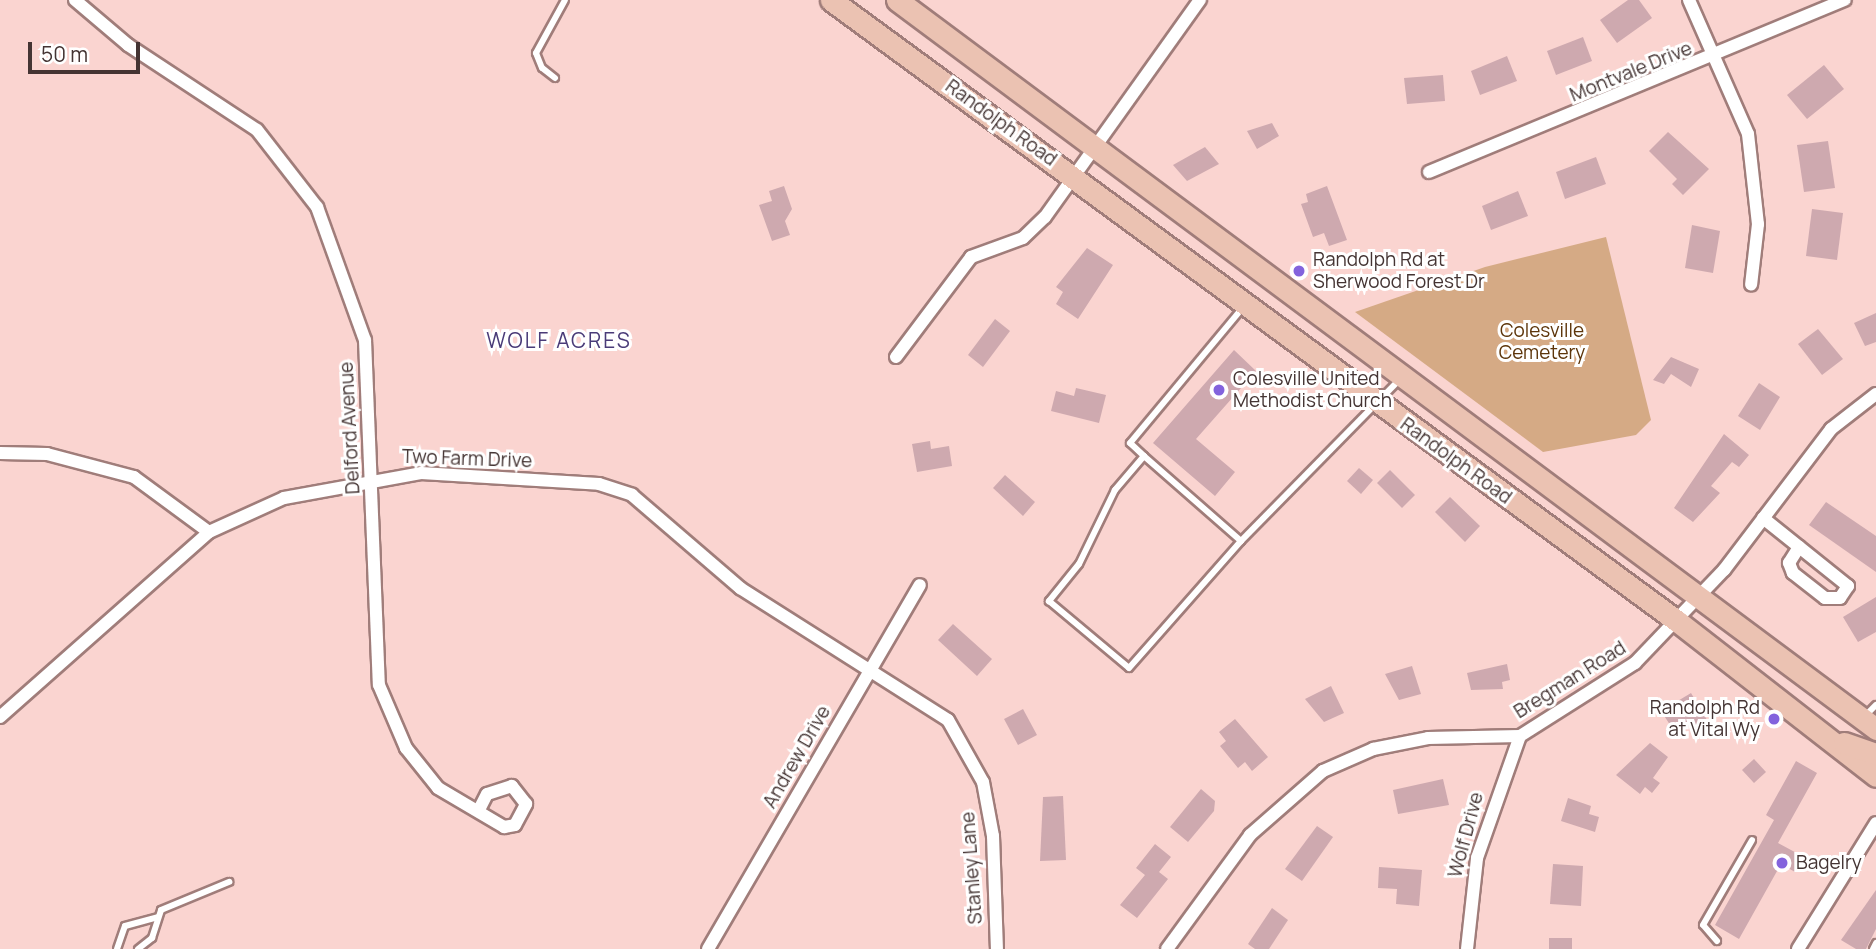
<!DOCTYPE html>
<style>
body{margin:0}
#map{position:relative;width:1876px;height:949px;overflow:hidden;background:#fad4d0;font-family:Manrope,sans-serif}
div>[style]{position:absolute}
.green>*{inset:0;background:#d5aa85}
.building>*{inset:0;background:#cea9af}
.roads{filter:drop-shadow(2px 0 #a07d7a) drop-shadow(-2px 0 #a07d7a) drop-shadow(0 2px #a07d7a) drop-shadow(0 -2px #a07d7a)}
.lane>*{height:6px;margin:-3px;padding:0 3px;transform-origin:3px;border-radius:3px;background:#fff}
.street>*{height:12px;margin:-6px;padding:0 6px;transform-origin:6px;border-radius:6px;background:#fff}
.primary>*{height:21px;margin:-10.5px;padding:0 10.5px;transform-origin:10.5px;border-radius:10.5px;background:#ebc2b2}
.dots>*{width:19px;height:19px;translate:-50% -50%;box-sizing:border-box;border:4px solid #fff;border-radius:50%}
span{translate:-50% -50%;white-space:nowrap;text-align:center;line-height:1.15;-webkit-text-stroke:6px #fff;paint-order:stroke}
.street-label{font-size:19px;color:#443433}
.poi-label{font-size:19px;color:#443433}
.left{translate:0 -50%;text-align:left}
.right{translate:-100% -50%;text-align:right}
.park-label{font-size:19px;color:#5d350a}
.neighbourhood-label{font-size:21px;color:#4a3b78;letter-spacing:2px}
.scale{position:absolute;left:28px;top:42px;width:112px;height:32px;box-sizing:border-box;border:4px solid #443433;border-top:0;padding-left:9px;font-size:21px;line-height:24px;white-space:nowrap;color:#443433;-webkit-text-stroke:5px #fff;paint-order:stroke}
</style>
<div id="map">
<div class="green">
<i style="clip-path:polygon(1606px 237px,1651px 420px,1636px 435px,1543px 452px,1355px 312px,1485px 267px)"></i>
</div>
<div class="building">
<i style="clip-path:polygon(1628px 0,1639px 0,1652px 18px,1617px 43px,1600px 20px)"></i>
<i style="clip-path:polygon(1583px 37px,1592px 61px,1556px 75px,1547px 51px)"></i>
<i style="clip-path:polygon(1507px 56px,1517px 81px,1480px 95px,1471px 71px)"></i>
<i style="clip-path:polygon(1824px 65px,1844px 89px,1807px 119px,1787px 95px)"></i>
<i style="clip-path:polygon(1443px 75px,1445px 101px,1407px 104px,1404px 78px)"></i>
<i style="clip-path:polygon(1272px 123px,1279px 136px,1257px 149px,1247px 131px)"></i>
<i style="clip-path:polygon(1668px 132px,1709px 169px,1683px 195px,1672px 184px,1677px 179px,1649px 151px)"></i>
<i style="clip-path:polygon(1828px 141px,1835px 188px,1804px 192px,1797px 145px)"></i>
<i style="clip-path:polygon(1205px 147px,1219px 164px,1187px 181px,1173px 165px)"></i>
<i style="clip-path:polygon(1596px 157px,1606px 184px,1565px 199px,1556px 172px)"></i>
<i style="clip-path:polygon(784px 186px,792px 209px,785px 221px,790px 235px,772px 241px,759px 205px,772px 201px,769px 191px)"></i>
<i style="clip-path:polygon(1327px 186px,1347px 240px,1329px 246px,1324px 233px,1313px 237px,1301px 204px,1308px 202px,1306px 194px)"></i>
<i style="clip-path:polygon(1518px 191px,1528px 216px,1491px 230px,1482px 206px)"></i>
<i style="clip-path:polygon(1812px 209px,1843px 213px,1837px 260px,1806px 256px)"></i>
<i style="clip-path:polygon(1692px 225px,1720px 231px,1713px 273px,1685px 268px)"></i>
<i style="clip-path:polygon(1087px 248px,1113px 265px,1078px 319px,1056px 304px,1063px 292px,1056px 287px)"></i>
<i style="clip-path:polygon(1876px 313px,1876px 342px,1865px 346px,1854px 323px)"></i>
<i style="clip-path:polygon(995px 319px,1010px 331px,983px 367px,968px 355px)"></i>
<i style="clip-path:polygon(1818px 329px,1843px 359px,1822px 375px,1798px 344px)"></i>
<i style="clip-path:polygon(1234px 350px,1256px 371px,1196px 439px,1235px 472px,1215px 496px,1153px 443px)"></i>
<i style="clip-path:polygon(1671px 357px,1699px 369px,1691px 387px,1671px 374px,1664px 384px,1653px 380px)"></i>
<i style="clip-path:polygon(1759px 383px,1780px 397px,1760px 430px,1738px 416px)"></i>
<i style="clip-path:polygon(1076px 388px,1106px 395px,1099px 423px,1051px 411px,1056px 391px,1074px 396px)"></i>
<i style="clip-path:polygon(1724px 434px,1749px 455px,1739px 467px,1732px 462px,1711px 486px,1720px 493px,1693px 522px,1674px 508px)"></i>
<i style="clip-path:polygon(930px 441px,931px 449px,949px 446px,952px 466px,917px 472px,912px 444px)"></i>
<i style="clip-path:polygon(1359px 468px,1373px 480px,1361px 494px,1347px 481px)"></i>
<i style="clip-path:polygon(1390px 470px,1415px 495px,1402px 508px,1377px 483px)"></i>
<i style="clip-path:polygon(1005px 475px,1035px 502px,1023px 516px,993px 488px)"></i>
<i style="clip-path:polygon(1450px 497px,1480px 526px,1465px 542px,1435px 512px)"></i>
<i style="clip-path:polygon(1826px 502px,1876px 536px,1876px 572px,1809px 525px)"></i>
<i style="clip-path:polygon(1876px 597px,1876px 632px,1858px 642px,1843px 617px)"></i>
<i style="clip-path:polygon(953px 624px,992px 659px,977px 676px,938px 640px)"></i>
<i style="clip-path:polygon(1507px 664px,1510px 680px,1502px 682px,1503px 689px,1471px 690px,1467px 673px)"></i>
<i style="clip-path:polygon(1412px 666px,1421px 694px,1399px 700px,1385px 674px)"></i>
<i style="clip-path:polygon(1331px 686px,1344px 713px,1324px 722px,1305px 699px)"></i>
<i style="clip-path:polygon(1691px 693px,1710px 725px,1695px 735px,1689px 726px,1676px 734px,1661px 711px)"></i>
<i style="clip-path:polygon(1023px 709px,1037px 735px,1018px 745px,1004px 719px)"></i>
<i style="clip-path:polygon(1235px 719px,1268px 757px,1252px 771px,1245px 762px,1238px 768px,1220px 746px,1226px 741px,1219px 732px)"></i>
<i style="clip-path:polygon(1650px 743px,1668px 757px,1653px 778px,1660px 783px,1652px 793px,1645px 787px,1640px 794px,1616px 775px)"></i>
<i style="clip-path:polygon(1754px 759px,1766px 772px,1754px 783px,1742px 770px)"></i>
<i style="clip-path:polygon(1796px 761px,1817px 773px,1778px 843px,1804px 857px,1795px 872px,1781px 864px,1739px 939px,1715px 925px,1774px 820px,1766px 815px)"></i>
<i style="clip-path:polygon(1443px 779px,1449px 805px,1398px 814px,1393px 790px)"></i>
<i style="clip-path:polygon(1201px 789px,1215px 801px,1214px 811px,1188px 842px,1170px 827px)"></i>
<i style="clip-path:polygon(1063px 796px,1066px 860px,1040px 861px,1043px 797px)"></i>
<i style="clip-path:polygon(1568px 798px,1591px 806px,1589px 814px,1599px 817px,1595px 832px,1561px 821px)"></i>
<i style="clip-path:polygon(1317px 826px,1333px 837px,1302px 881px,1285px 869px)"></i>
<i style="clip-path:polygon(1155px 844px,1171px 857px,1159px 872px,1168px 879px,1137px 918px,1120px 905px,1145px 875px,1136px 868px)"></i>
<i style="clip-path:polygon(1553px 864px,1583px 866px,1581px 906px,1550px 904px)"></i>
<i style="clip-path:polygon(1379px 867px,1422px 870px,1419px 906px,1396px 904px,1397px 889px,1378px 888px)"></i>
<i style="clip-path:polygon(1876px 890px,1876px 929px,1866px 949px,1856px 949px,1841px 940px)"></i>
<i style="clip-path:polygon(1272px 908px,1288px 920px,1269px 949px,1255px 949px,1248px 944px)"></i>
<i style="clip-path:polygon(1549px 938px,1572px 938px,1572px 949px,1549px 949px)"></i>
</div>
<div class="roads">
<div class="lane">
<i style="left:555px;top:78px;width:16px;rotate:-142deg"></i>
<i style="left:542px;top:68px;width:16px;rotate:-112deg"></i>
<i style="left:536px;top:53px;width:60px;rotate:-61.3deg"></i>
<i style="left:1144px;top:456px;width:45px;rotate:130.5deg"></i>
<i style="left:1115px;top:490px;width:82px;rotate:115.9deg"></i>
<i style="left:1079px;top:564px;width:48px;rotate:129deg"></i>
<i style="left:1049px;top:601px;width:104px;rotate:39.9deg"></i>
<i style="left:1129px;top:668px;width:169px;rotate:-48.6deg"></i>
<i style="left:1241px;top:541px;width:129px;rotate:-138.8deg"></i>
<i style="left:1144px;top:456px;width:19px;rotate:-137deg"></i>
<i style="left:1130px;top:443px;width:178px;rotate:-50.2deg"></i>
<i style="left:1241px;top:541px;width:226px;rotate:-45.5deg"></i>
<i style="left:1864px;top:717px;width:17px;rotate:-45deg"></i>
<i style="left:1717px;top:941px;width:21px;rotate:-131deg"></i>
<i style="left:1703px;top:925px;width:98px;rotate:-60deg"></i>
<i style="left:117px;top:949px;width:24px;rotate:-71deg"></i>
<i style="left:125px;top:926px;width:34px;rotate:-15deg"></i>
<i style="left:138px;top:949px;width:18px;rotate:-38deg"></i>
<i style="left:152px;top:938px;width:29px;rotate:-72deg"></i>
<i style="left:161px;top:910px;width:74px;rotate:-22.4deg"></i>
<i style="left:1873px;top:949px;width:7px;rotate:-63deg"></i>
</div>
<div class="street">
<i style="left:75px;top:0;width:70px;rotate:40.3deg"></i>
<i style="left:128px;top:45px;width:154px;rotate:33.4deg"></i>
<i style="left:257px;top:130px;width:98px;rotate:52.1deg"></i>
<i style="left:317px;top:207px;width:141px;rotate:70.2deg"></i>
<i style="left:365px;top:340px;width:345px;rotate:87.7deg"></i>
<i style="left:379px;top:685px;width:69px;rotate:66.8deg"></i>
<i style="left:406px;top:748px;width:51px;rotate:51.3deg"></i>
<i style="left:438px;top:788px;width:77px;rotate:30.6deg"></i>
<i style="left:504px;top:827px;width:11px;rotate:-10deg"></i>
<i style="left:515px;top:825px;width:24px;rotate:-62deg"></i>
<i style="left:526px;top:804px;width:23px;rotate:-128deg"></i>
<i style="left:512px;top:786px;width:26px;rotate:162deg"></i>
<i style="left:487px;top:794px;width:16px;rotate:117deg"></i>
<i style="left:1689px;top:0;width:146px;rotate:66.2deg"></i>
<i style="left:1748px;top:134px;width:91px;rotate:83.7deg"></i>
<i style="left:1758px;top:224px;width:61px;rotate:96.5deg"></i>
<i style="left:1429px;top:172px;width:450px;rotate:-22.5deg"></i>
<i style="left:896px;top:357px;width:125px;rotate:-53.1deg"></i>
<i style="left:971px;top:257px;width:55px;rotate:-20.1deg"></i>
<i style="left:1023px;top:238px;width:30px;rotate:-44deg"></i>
<i style="left:1045px;top:217px;width:267px;rotate:-54.5deg"></i>
<i style="left:0;top:453px;width:47px;rotate:1.2deg"></i>
<i style="left:47px;top:454px;width:90px;rotate:14.8deg"></i>
<i style="left:134px;top:477px;width:93px;rotate:36.3deg"></i>
<i style="left:1763px;top:518px;width:109px;rotate:38.7deg"></i>
<i style="left:1848px;top:586px;width:14px;rotate:124deg"></i>
<i style="left:1840px;top:598px;width:15px;rotate:180deg"></i>
<i style="left:1825px;top:598px;width:41px;rotate:-142deg"></i>
<i style="left:1793px;top:573px;width:11px;rotate:-112deg"></i>
<i style="left:1789px;top:563px;width:19px;rotate:-58deg"></i>
<i style="left:0;top:717px;width:279px;rotate:-41.5deg"></i>
<i style="left:209px;top:532px;width:82px;rotate:-24.4deg"></i>
<i style="left:284px;top:498px;width:139px;rotate:-10.3deg"></i>
<i style="left:421px;top:473px;width:178px;rotate:3.5deg"></i>
<i style="left:599px;top:484px;width:35px;rotate:18deg"></i>
<i style="left:632px;top:495px;width:143px;rotate:40.7deg"></i>
<i style="left:740px;top:588px;width:246px;rotate:32.4deg"></i>
<i style="left:948px;top:720px;width:71px;rotate:60.6deg"></i>
<i style="left:983px;top:782px;width:55px;rotate:79.5deg"></i>
<i style="left:993px;top:836px;width:113px;rotate:88deg"></i>
<i style="left:708px;top:949px;width:421px;rotate:-59.8deg"></i>
<i style="left:1167px;top:949px;width:141px;rotate:-53.9deg"></i>
<i style="left:1250px;top:835px;width:97px;rotate:-41.2deg"></i>
<i style="left:1323px;top:771px;width:55px;rotate:-23.7deg"></i>
<i style="left:1373px;top:749px;width:56px;rotate:-11.3deg"></i>
<i style="left:1428px;top:738px;width:92px;rotate:-1.2deg"></i>
<i style="left:1520px;top:736px;width:136px;rotate:-32.4deg"></i>
<i style="left:1635px;top:663px;width:129px;rotate:-46.3deg"></i>
<i style="left:1724px;top:570px;width:177px;rotate:-52.8deg"></i>
<i style="left:1831px;top:429px;width:57px;rotate:-37.9deg"></i>
<i style="left:1467px;top:949px;width:92px;rotate:-83.7deg"></i>
<i style="left:1477px;top:858px;width:129px;rotate:-70.6deg"></i>
<i style="left:1798px;top:949px;width:148px;rotate:-58.2deg"></i>
</div>
<div class="primary">
<i style="left:831px;top:0;width:1049px;rotate:36.28deg"></i>
<i style="left:1677px;top:621px;width:252px;rotate:37.9deg"></i>
<i style="left:897px;top:0;width:1221px;rotate:36.67deg"></i>
<i style="left:1844px;top:743px;width:34px;rotate:19deg"></i>
</div>
</div>
<div class="dots">
<i style="left:1299px;top:271px;background:#8363dd"></i>
<i style="left:1219px;top:390px;background:#8363dd"></i>
<i style="left:1774px;top:719px;background:#8363dd"></i>
<i style="left:1782px;top:863px;background:#8363dd"></i>
</div>
<div class="street-label">
<span style="left:1631px;top:72px;rotate:-22deg">Montvale Drive</span>
<span style="left:1001px;top:123px;rotate:36deg">Randolph Road</span>
<span style="left:350px;top:428px;rotate:-93deg">Delford Avenue</span>
<span style="left:467px;top:459px;rotate:2deg">Two Farm Drive</span>
<span style="left:1456px;top:461px;rotate:36deg">Randolph Road</span>
<span style="left:1570px;top:680px;rotate:-32deg">Bregman Road</span>
<span style="left:797px;top:757px;rotate:-60deg">Andrew Drive</span>
<span style="left:1466px;top:835px;rotate:-75deg">Wolf Drive</span>
<span style="left:972px;top:868px;rotate:-94deg">Stanley Lane</span>
</div>
<div class="poi-label">
<span class="left" style="left:1313px;top:271px">Randolph Rd at<br>Sherwood Forest Dr</span>
<span class="left" style="left:1233px;top:390px">Colesville United<br>Methodist Church</span>
<span class="right" style="left:1760px;top:719px">Randolph Rd<br>at Vital Wy</span>
<span class="left" style="left:1796px;top:863px">Bagelry</span>
</div>
<div class="park-label">
<span style="left:1542px;top:342px">Colesville<br>Cemetery</span>
</div>
<div class="neighbourhood-label">
<span style="left:559px;top:340px">WOLF ACRES</span>
</div>
<div class="scale">50 m</div>
</div>
